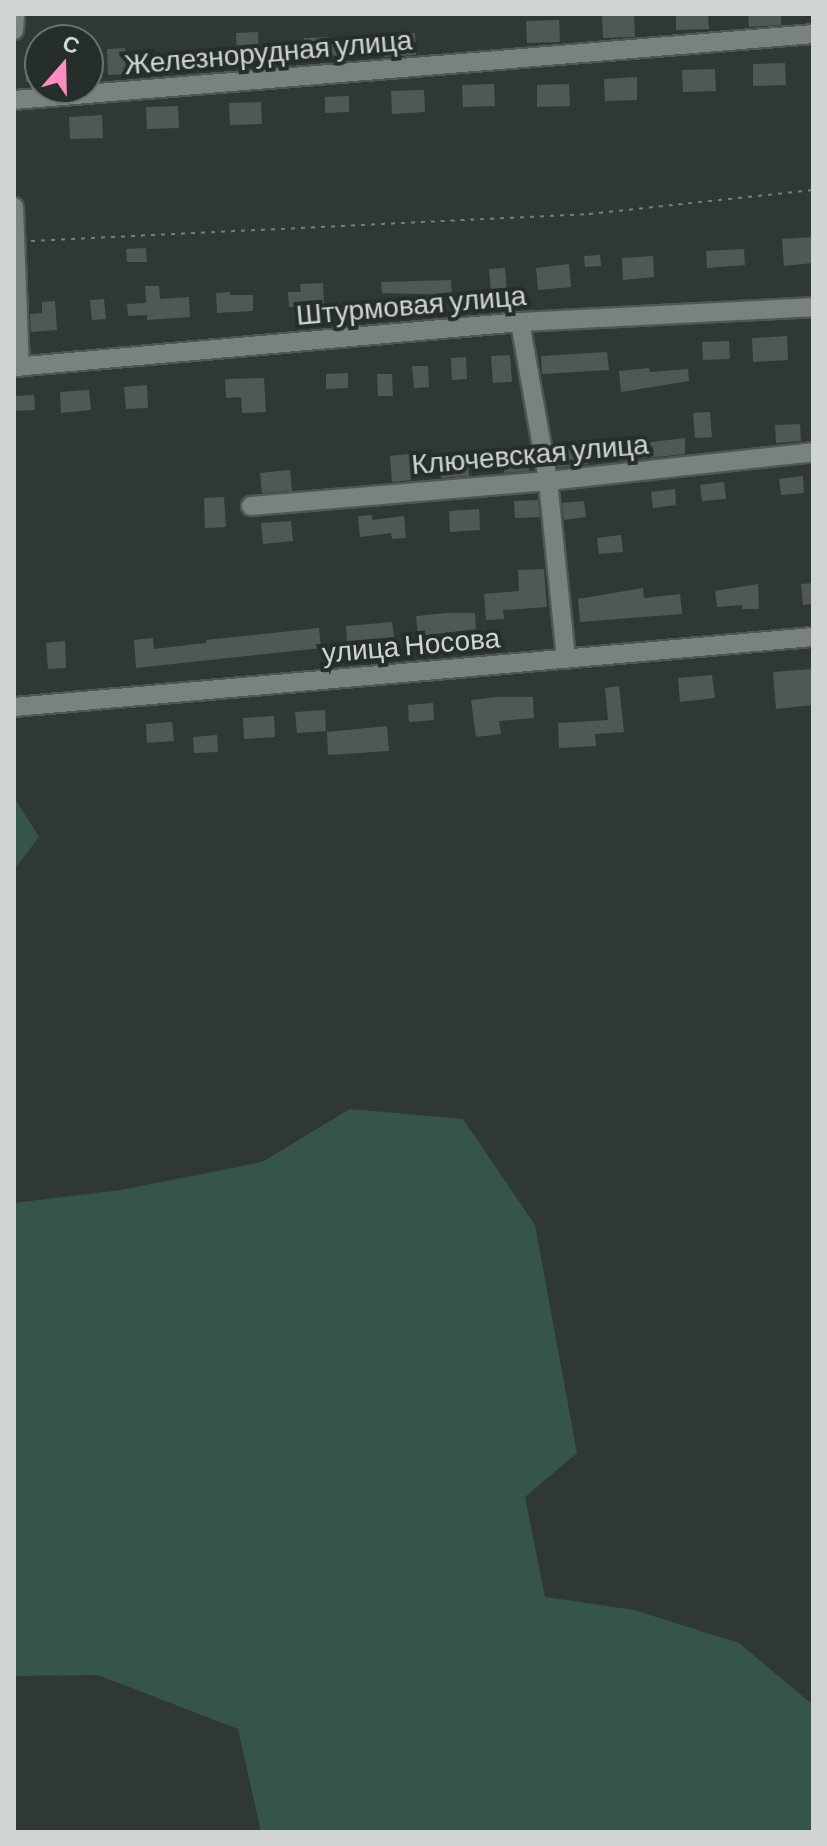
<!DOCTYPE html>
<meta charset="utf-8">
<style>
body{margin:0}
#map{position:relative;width:827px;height:1846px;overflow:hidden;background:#303835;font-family:Barlow,sans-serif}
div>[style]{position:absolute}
.green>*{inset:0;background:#35544b}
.building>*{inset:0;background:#505856}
.path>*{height:2px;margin-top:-1px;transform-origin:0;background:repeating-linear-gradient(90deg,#777d7b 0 4px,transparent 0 10px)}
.roads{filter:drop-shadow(2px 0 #4f5654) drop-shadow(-2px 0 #4f5654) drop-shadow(0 2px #4f5654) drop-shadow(0 -2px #4f5654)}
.minor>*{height:18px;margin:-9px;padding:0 9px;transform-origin:9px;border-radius:9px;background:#7a8280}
span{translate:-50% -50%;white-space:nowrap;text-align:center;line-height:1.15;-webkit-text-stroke:8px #262e2b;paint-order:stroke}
.street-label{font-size:28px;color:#d0d5d3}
.frame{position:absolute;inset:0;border:16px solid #d0d5d3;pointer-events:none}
.north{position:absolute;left:24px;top:24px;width:80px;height:80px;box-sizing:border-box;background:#262e2b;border:2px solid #6a716e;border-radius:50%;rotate:20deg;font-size:22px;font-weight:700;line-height:32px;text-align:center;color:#d0d5d3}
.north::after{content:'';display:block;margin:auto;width:28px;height:36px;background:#fe8ebe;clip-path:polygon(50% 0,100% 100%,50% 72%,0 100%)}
</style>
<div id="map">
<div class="green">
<i style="clip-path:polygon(14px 797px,39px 837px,14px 870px)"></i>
<i style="clip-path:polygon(350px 1109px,463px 1119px,535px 1225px,577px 1453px,525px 1497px,545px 1597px,634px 1610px,739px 1643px,813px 1705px,813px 1832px,261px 1832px,238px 1729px,98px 1675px,14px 1676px,14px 1203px,121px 1190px,262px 1162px)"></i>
</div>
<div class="building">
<i style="clip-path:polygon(676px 14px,708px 14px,709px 29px,676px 30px)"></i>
<i style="clip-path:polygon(748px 14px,781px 14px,781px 25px,749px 27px)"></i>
<i style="clip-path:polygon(634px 15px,635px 37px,603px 38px,602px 16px)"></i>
<i style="clip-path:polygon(559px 20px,560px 42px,527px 43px,526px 21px)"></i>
<i style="clip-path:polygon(258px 32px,260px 64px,237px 65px,236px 33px)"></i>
<i style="clip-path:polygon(415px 33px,416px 55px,384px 57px,383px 34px)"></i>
<i style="clip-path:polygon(336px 37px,337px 59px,305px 61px,304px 38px)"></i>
<i style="clip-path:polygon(125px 48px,126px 74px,108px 75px,107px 49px)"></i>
<i style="clip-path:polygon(25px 56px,40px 56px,40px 82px,26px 82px)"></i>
<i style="clip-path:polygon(785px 63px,786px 85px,753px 86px,753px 64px)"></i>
<i style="clip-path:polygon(715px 69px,716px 91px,683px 92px,682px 70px)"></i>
<i style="clip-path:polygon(637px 77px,637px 100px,605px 101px,604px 79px)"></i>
<i style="clip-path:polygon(494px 84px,495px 106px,463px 107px,462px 85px)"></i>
<i style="clip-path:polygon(569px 84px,570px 106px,537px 107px,537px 85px)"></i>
<i style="clip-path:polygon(424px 90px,425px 112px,392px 114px,391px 91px)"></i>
<i style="clip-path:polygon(349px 96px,349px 112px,325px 113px,325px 97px)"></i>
<i style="clip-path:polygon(261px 102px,262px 124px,230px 125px,229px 103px)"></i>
<i style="clip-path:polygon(178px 106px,179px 128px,147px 129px,146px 107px)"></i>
<i style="clip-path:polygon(102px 115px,103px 138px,70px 139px,69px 117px)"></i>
<i style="clip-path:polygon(813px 237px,813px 263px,784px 266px,782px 239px)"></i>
<i style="clip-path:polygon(146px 248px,147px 262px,127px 262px,126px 249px)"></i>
<i style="clip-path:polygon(744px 249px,745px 265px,707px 268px,706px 251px)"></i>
<i style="clip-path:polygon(600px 255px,601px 266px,585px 267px,584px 256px)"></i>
<i style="clip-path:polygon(653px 256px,654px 277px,623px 280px,622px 258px)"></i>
<i style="clip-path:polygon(569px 264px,571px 287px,538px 290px,536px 268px)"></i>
<i style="clip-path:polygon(505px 268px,507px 291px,491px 292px,489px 269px)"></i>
<i style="clip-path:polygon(451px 280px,452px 295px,382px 293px,381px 282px)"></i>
<i style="clip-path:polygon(323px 283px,324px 308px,289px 307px,288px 292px,301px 292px,300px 284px)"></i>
<i style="clip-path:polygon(145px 286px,159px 286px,160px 299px,189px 297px,190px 317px,147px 320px,147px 315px,128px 316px,127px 304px,146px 303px)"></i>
<i style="clip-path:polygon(230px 292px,230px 295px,253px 295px,253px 311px,217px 313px,216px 293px)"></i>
<i style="clip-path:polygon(104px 299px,106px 319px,92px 320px,90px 300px)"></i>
<i style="clip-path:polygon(55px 301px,57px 330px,31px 332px,30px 314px,42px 313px,42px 302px)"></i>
<i style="clip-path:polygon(787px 336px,788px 360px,753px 362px,752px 338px)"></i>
<i style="clip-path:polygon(729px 341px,730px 359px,703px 360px,702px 342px)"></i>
<i style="clip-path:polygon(607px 352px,609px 370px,542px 374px,541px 356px)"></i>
<i style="clip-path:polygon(510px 355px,512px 382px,493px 383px,491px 356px)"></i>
<i style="clip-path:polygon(466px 357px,467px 379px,452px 380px,451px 358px)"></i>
<i style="clip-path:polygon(412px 366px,428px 366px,429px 387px,414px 388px)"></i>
<i style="clip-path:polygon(649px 368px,650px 372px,688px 369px,689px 381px,621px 392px,619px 371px)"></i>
<i style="clip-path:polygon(348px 373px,348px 388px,326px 389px,326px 374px)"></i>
<i style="clip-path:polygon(377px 374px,392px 374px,393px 396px,378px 396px)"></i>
<i style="clip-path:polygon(264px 378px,266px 412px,242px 413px,241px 397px,226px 398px,225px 379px)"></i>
<i style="clip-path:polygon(147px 385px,148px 408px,126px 409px,124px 387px)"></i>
<i style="clip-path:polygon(89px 390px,91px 410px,61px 413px,60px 392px)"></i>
<i style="clip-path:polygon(34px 395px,35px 410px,14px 411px,14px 396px)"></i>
<i style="clip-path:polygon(710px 412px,712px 437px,695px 438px,693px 413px)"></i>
<i style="clip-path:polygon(800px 424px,801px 441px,776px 443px,775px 425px)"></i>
<i style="clip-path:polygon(685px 438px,685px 454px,619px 461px,618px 446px)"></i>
<i style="clip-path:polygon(586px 443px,588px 464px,558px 468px,554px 446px)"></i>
<i style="clip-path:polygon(409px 454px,411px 480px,392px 482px,390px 456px)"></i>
<i style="clip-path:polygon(468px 455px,469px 476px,441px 478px,439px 457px)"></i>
<i style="clip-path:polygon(528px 459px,529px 471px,504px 473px,503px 460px)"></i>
<i style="clip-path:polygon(290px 470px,292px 491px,262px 493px,260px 473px)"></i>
<i style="clip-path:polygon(803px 476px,804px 493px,781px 495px,779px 479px)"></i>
<i style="clip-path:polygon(724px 482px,726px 499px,702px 501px,700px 485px)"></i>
<i style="clip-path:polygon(675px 489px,676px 505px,653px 508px,651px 492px)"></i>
<i style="clip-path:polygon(224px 497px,226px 527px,205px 528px,204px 498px)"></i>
<i style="clip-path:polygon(538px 500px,540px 517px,515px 518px,514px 501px)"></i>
<i style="clip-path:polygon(584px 501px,586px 517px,564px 520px,562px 503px)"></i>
<i style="clip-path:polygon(479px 509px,480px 530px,450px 532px,449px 511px)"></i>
<i style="clip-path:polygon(372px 515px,372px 520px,404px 516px,406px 538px,392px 539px,391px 533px,360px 537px,358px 516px)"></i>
<i style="clip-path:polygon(291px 521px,293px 541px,263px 544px,261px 523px)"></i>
<i style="clip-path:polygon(621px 535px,623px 552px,599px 554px,597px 538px)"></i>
<i style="clip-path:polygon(544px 569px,547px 607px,503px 610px,504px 619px,486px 620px,484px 594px,519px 591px,518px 570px)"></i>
<i style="clip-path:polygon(813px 583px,813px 604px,803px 605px,801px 584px)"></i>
<i style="clip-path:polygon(758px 584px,759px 609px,742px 609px,742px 605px,717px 607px,715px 591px)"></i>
<i style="clip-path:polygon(643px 588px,644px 598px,680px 594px,682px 614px,580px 622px,578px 599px)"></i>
<i style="clip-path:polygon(446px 613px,475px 613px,476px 629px,418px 636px,416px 616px)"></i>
<i style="clip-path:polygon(392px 622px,394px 637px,347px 641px,346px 626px)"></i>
<i style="clip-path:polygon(319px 628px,321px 648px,136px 668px,134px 640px,153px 638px,154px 649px,206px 643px,206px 640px)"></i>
<i style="clip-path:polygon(65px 641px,66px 668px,48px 669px,46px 643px)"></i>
<i style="clip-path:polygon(813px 669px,813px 705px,776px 709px,773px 672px)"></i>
<i style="clip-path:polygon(712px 675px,715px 698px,680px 702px,678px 678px)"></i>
<i style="clip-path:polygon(619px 686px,624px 732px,595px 734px,596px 746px,559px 748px,558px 723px,608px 720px,605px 688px)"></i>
<i style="clip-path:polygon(496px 697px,533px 697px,534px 718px,499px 721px,501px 734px,476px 737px,471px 700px)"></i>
<i style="clip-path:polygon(433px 703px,434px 720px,409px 722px,408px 705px)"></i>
<i style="clip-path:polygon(325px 710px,326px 731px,297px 733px,295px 712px)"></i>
<i style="clip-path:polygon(274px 716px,275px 737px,244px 739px,243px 718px)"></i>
<i style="clip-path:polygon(172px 722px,174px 741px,147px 743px,146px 724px)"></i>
<i style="clip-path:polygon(387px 726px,389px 751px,328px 755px,327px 732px)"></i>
<i style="clip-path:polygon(217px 735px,218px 752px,194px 753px,193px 737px)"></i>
</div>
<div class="path">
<i style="left:31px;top:241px;width:559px;rotate:-2.77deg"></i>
<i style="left:589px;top:214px;width:225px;rotate:-6.1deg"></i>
</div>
<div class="roads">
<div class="minor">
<i style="left:14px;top:30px;width:16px;rotate:-86deg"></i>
<i style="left:14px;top:100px;width:802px;rotate:-4.72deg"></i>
<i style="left:14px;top:207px;width:160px;rotate:87.9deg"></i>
<i style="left:520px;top:322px;width:161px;rotate:80deg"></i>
<i style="left:548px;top:481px;width:179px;rotate:84.2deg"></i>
<i style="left:14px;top:367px;width:508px;rotate:-5.08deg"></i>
<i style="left:520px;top:322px;width:293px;rotate:-2.9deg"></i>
<i style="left:251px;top:506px;width:298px;rotate:-4.8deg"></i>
<i style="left:548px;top:481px;width:267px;rotate:-6.2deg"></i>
<i style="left:14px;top:707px;width:802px;rotate:-5.01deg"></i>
</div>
</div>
<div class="street-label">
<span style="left:268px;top:51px;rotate:-5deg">Железнорудная улица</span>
<span style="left:411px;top:304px;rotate:-5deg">Штурмовая улица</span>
<span style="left:530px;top:453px;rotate:-5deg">Ключевская улица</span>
<span style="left:411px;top:644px;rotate:-5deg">улица Носова</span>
</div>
<div class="frame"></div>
<div class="north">С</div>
</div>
